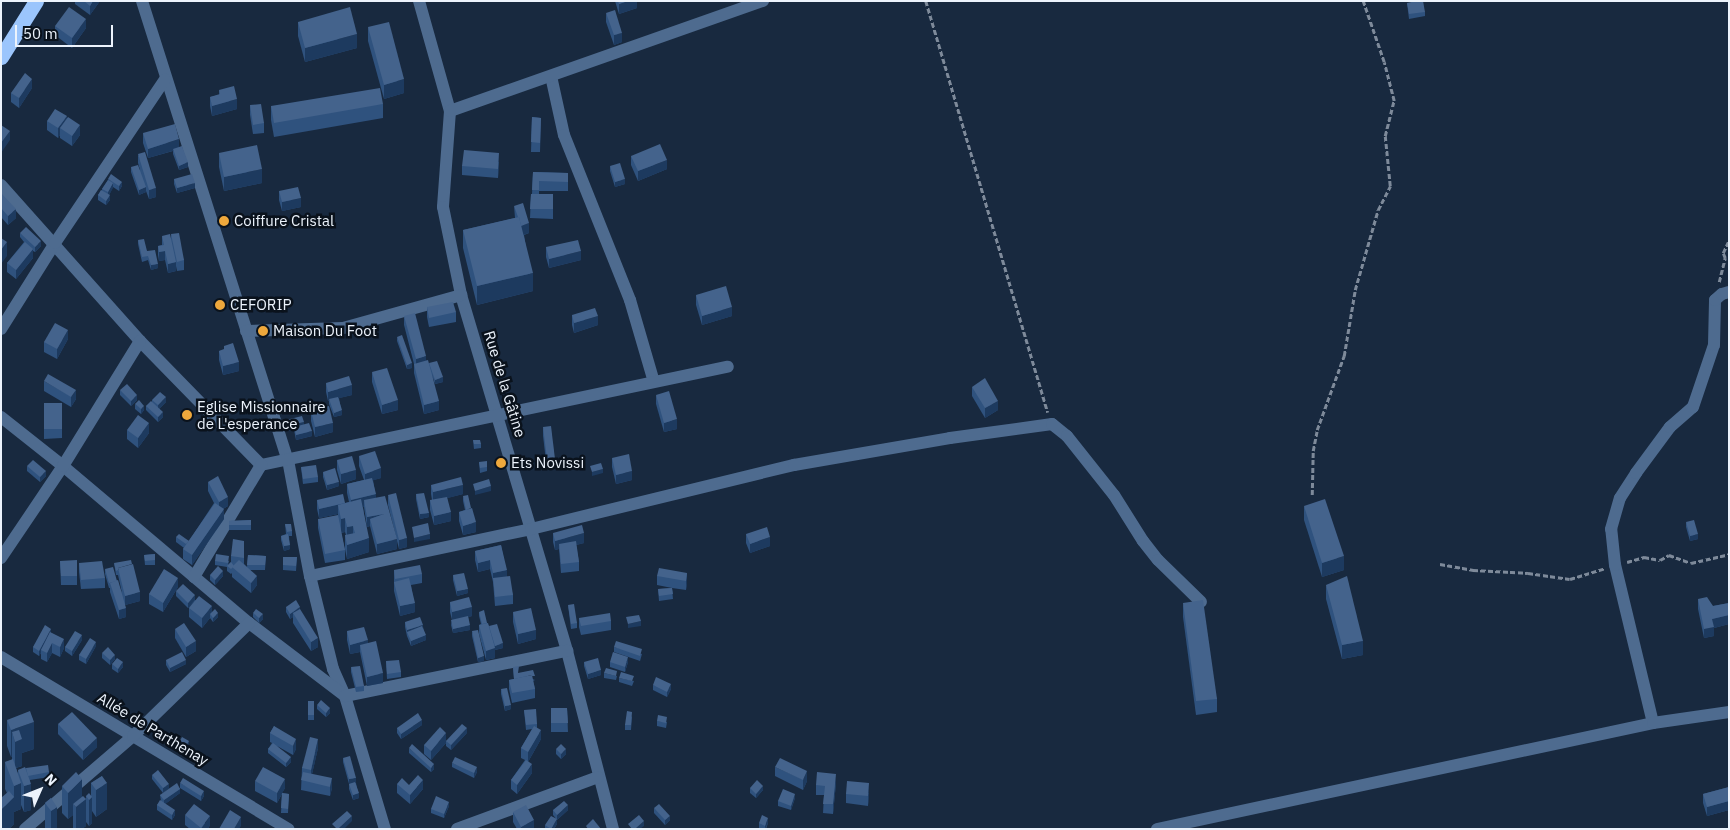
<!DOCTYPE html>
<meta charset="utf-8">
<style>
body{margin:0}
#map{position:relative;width:1730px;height:830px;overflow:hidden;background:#18293f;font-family:"IBM Plex Sans",sans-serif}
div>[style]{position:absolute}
.path>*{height:2.5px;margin-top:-1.25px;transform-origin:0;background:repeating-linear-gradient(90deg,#7e8a9a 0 5px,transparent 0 7.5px)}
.minor>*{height:12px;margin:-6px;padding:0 6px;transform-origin:6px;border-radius:6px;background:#4e6b8f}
.highway>*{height:15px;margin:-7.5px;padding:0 7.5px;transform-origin:7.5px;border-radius:7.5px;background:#9bc5fc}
.wall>*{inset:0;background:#2f527e}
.shaded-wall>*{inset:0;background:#1d3a5f}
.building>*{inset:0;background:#44638c}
.dots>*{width:14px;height:14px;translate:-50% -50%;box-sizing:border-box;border:2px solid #0a121c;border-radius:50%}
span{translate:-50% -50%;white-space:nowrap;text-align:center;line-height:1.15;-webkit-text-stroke:5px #0a121c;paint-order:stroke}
.poi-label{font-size:15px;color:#ecf3fc}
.left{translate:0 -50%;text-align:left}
.street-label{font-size:15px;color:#ecf3fc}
.frame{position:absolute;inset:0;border:2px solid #ecf3fc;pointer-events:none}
.north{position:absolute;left:15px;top:765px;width:50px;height:50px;-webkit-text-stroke:4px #0a121c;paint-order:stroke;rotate:46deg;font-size:14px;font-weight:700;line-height:20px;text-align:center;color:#ecf3fc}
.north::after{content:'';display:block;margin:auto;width:18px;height:22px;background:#ecf3fc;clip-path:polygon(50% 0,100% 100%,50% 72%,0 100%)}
.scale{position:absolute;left:15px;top:25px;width:98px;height:22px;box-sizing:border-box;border:2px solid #ecf3fc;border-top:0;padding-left:6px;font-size:15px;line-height:18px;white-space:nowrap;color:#ecf3fc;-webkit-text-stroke:4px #0a121c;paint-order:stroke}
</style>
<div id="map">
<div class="path">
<i style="left:926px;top:1px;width:429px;rotate:73.5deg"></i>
<i style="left:1719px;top:282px;width:25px;rotate:-76deg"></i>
<i style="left:1725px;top:258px;width:5px;rotate:-112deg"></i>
<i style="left:1723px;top:253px;width:14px;rotate:-65deg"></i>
<i style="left:1312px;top:495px;width:44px;rotate:-88.7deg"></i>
<i style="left:1313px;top:451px;width:21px;rotate:-79deg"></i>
<i style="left:1317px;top:430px;width:79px;rotate:-70deg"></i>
<i style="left:1344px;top:356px;width:67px;rotate:-80.5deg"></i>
<i style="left:1355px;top:290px;width:83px;rotate:-74deg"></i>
<i style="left:1378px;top:210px;width:27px;rotate:-63deg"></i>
<i style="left:1390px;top:186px;width:50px;rotate:-95.7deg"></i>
<i style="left:1385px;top:136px;width:36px;rotate:-76deg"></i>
<i style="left:1394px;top:101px;width:40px;rotate:-104.4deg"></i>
<i style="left:1384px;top:62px;width:65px;rotate:-109deg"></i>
<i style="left:1627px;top:562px;width:18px;rotate:-16deg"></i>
<i style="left:1644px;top:557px;width:16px;rotate:11deg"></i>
<i style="left:1660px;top:560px;width:10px;rotate:-29deg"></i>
<i style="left:1669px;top:555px;width:23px;rotate:20deg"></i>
<i style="left:1691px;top:563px;width:39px;rotate:-13deg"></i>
<i style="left:1440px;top:564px;width:34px;rotate:10deg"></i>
<i style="left:1473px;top:570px;width:55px;rotate:3.1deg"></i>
<i style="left:1528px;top:573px;width:42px;rotate:8.1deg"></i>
<i style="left:1570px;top:579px;width:37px;rotate:-17deg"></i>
</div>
<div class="minor">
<i style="left:142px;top:1px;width:482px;rotate:72.4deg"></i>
<i style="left:288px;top:460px;width:118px;rotate:79.3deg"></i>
<i style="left:310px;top:576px;width:96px;rotate:76.1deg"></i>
<i style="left:333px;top:669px;width:30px;rotate:66deg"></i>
<i style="left:345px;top:696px;width:139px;rotate:73.3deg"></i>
<i style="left:419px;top:1px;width:114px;rotate:74.3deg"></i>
<i style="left:450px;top:111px;width:96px;rotate:94.2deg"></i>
<i style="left:443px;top:207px;width:90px;rotate:78.4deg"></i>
<i style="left:461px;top:295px;width:371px;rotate:73.4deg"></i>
<i style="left:567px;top:651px;width:184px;rotate:75.5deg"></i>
<i style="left:551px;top:76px;width:60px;rotate:77.6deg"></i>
<i style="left:564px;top:135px;width:178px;rotate:68.2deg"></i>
<i style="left:630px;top:300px;width:85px;rotate:73.7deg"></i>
<i style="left:450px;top:111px;width:332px;rotate:-19.4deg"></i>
<i style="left:1px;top:185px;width:209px;rotate:48.3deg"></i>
<i style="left:140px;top:341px;width:173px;rotate:45.7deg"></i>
<i style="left:261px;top:465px;width:477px;rotate:-11.9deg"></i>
<i style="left:1px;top:329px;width:102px;rotate:-57.9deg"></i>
<i style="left:55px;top:243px;width:197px;rotate:-56.1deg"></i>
<i style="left:246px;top:331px;width:97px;rotate:-1.8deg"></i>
<i style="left:343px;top:328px;width:123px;rotate:-15.6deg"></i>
<i style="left:1px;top:417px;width:79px;rotate:38.3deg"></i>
<i style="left:63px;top:466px;width:243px;rotate:40.2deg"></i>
<i style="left:249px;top:623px;width:121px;rotate:37.2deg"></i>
<i style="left:345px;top:696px;width:227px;rotate:-11.5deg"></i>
<i style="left:1px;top:558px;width:111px;rotate:-56deg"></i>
<i style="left:63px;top:466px;width:147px;rotate:-58.4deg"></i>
<i style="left:310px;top:576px;width:226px;rotate:-12deg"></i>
<i style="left:531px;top:529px;width:271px;rotate:-13.7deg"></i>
<i style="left:794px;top:465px;width:158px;rotate:-9.8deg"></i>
<i style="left:950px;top:438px;width:103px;rotate:-7.8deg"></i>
<i style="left:1052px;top:424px;width:19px;rotate:39deg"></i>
<i style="left:1067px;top:436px;width:75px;rotate:51.5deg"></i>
<i style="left:1114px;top:495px;width:54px;rotate:57.8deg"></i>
<i style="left:1143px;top:541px;width:24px;rotate:52deg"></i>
<i style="left:1158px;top:560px;width:60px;rotate:44.3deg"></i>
<i style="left:194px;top:577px;width:131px;rotate:-59.1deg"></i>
<i style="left:1px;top:657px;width:335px;rotate:30.9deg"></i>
<i style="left:1653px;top:723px;width:163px;rotate:-103.5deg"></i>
<i style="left:1615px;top:565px;width:36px;rotate:-96deg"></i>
<i style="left:1611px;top:529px;width:32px;rotate:-74deg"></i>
<i style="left:1620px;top:498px;width:30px;rotate:-57deg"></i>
<i style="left:1636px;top:473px;width:57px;rotate:-53.5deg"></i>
<i style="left:1670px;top:427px;width:30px;rotate:-41deg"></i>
<i style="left:1693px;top:407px;width:65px;rotate:-71.3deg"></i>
<i style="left:1714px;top:345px;width:45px;rotate:-88.7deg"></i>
<i style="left:1715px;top:300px;width:9px;rotate:-41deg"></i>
<i style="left:1722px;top:294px;width:7px;rotate:-16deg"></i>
<i style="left:25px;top:829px;width:143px;rotate:-40.7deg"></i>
<i style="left:133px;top:736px;width:162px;rotate:-44.2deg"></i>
<i style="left:457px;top:829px;width:150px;rotate:-20.2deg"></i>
<i style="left:1157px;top:829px;width:507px;rotate:-12.06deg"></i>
<i style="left:1653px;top:723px;width:77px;rotate:-8.2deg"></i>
</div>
<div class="highway">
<i style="left:1px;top:57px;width:66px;rotate:-58deg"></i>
</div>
<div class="wall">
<i style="clip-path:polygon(75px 1px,100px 1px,90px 15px,75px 4px)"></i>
<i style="clip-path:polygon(615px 1px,637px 1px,637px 8px,619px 14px)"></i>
<i style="clip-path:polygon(1407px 3px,1425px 12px,1425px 16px,1409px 19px)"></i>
<i style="clip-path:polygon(606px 13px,622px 42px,614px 45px,606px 22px)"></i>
<i style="clip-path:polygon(298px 22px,357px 48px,305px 62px,298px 36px)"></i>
<i style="clip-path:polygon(55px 26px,86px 28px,72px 48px,55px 35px)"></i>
<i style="clip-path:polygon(368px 27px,404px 93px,384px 99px,368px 41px)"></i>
<i style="clip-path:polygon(32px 88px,19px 108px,11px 102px,11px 93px)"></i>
<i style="clip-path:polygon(219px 90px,237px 109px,212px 116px,210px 106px,210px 97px,219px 95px)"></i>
<i style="clip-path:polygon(383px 104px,383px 118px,274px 137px,271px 120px,271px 106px)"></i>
<i style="clip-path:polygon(250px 105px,264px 123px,264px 133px,253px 134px,250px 115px)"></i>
<i style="clip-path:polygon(532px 117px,541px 118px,540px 152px,531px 152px)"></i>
<i style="clip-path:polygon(67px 119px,80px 135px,72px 146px,60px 138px,60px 135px,58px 138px,47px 130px,47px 121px)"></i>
<i style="clip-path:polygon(143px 133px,179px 147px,188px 167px,179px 170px,173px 154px,173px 151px,148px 158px,143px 143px)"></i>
<i style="clip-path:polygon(219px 153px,262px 183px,224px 191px,219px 167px)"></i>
<i style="clip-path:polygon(138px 154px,156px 197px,149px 199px,146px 191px,146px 192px,139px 195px,131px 172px,131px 167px,140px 170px,138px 163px)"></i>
<i style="clip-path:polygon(631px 156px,667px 169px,638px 181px,631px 165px)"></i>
<i style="clip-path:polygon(499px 162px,498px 178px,462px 175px,462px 166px)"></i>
<i style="clip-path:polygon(610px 166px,625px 184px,615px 187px,610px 171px)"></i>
<i style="clip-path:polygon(533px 172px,568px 173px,568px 191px,539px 191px,539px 194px,553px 194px,553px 219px,530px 218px,531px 194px,532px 194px)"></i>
<i style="clip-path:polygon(108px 179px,122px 186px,119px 191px,113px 187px,109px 195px,110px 200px,106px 205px,98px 200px,98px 195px,102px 190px,102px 189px,108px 180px)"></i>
<i style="clip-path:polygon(174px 179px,195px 188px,177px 193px,174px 184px)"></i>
<i style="clip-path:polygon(279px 191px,301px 207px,282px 211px,279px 200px)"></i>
<i style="clip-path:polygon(1px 193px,16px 218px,8px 225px,1px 217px)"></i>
<i style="clip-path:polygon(514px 206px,529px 233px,524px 235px,533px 291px,477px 305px,463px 248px,463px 230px,515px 218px)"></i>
<i style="clip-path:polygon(20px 233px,41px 246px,35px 252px,33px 251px,33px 258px,16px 279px,7px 272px,7px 263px,24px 242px,20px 237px)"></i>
<i style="clip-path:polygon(171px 234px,184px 260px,184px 270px,177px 271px,176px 266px,176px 271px,168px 273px,165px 260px,159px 261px,158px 255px,158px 246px,162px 245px,162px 236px,171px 242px)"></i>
<i style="clip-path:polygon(138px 240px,147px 251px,158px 268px,151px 270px,148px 260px,142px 262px,138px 244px)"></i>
<i style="clip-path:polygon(546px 247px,581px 260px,549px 268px,546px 257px)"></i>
<i style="clip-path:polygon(696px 295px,732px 316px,702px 325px,696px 305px)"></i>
<i style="clip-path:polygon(427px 307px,456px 312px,456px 322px,429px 327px,427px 317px)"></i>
<i style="clip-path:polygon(572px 315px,598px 325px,574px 333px,572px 325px)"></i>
<i style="clip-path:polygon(404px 316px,429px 366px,429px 363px,443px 382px,435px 384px,432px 375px,439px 410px,424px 414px,414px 373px,414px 364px,404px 325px)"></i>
<i style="clip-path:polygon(397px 337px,412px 368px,407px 369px,397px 341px)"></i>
<i style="clip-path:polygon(68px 339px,57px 359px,44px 352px,44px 342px)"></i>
<i style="clip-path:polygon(224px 346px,239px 371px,223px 375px,219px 360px,219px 351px,224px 350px)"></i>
<i style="clip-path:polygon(372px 372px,398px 410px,382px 414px,372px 382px)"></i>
<i style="clip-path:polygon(44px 381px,76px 399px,71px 407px,44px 391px)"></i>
<i style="clip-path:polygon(326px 383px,352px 395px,339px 398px,342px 415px,334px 417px,329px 404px,329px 401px,328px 401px,326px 392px)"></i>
<i style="clip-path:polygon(972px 387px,998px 410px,985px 418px,972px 396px)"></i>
<i style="clip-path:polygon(120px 390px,137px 400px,131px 406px,120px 395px)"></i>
<i style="clip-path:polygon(656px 395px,677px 429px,664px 432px,656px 404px)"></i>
<i style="clip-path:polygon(152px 400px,166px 402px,159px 409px,163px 417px,158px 422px,146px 410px,146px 406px,152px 402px)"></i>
<i style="clip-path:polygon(44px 403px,62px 403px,62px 438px,44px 439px)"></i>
<i style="clip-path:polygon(135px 404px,144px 410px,141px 414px,135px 409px)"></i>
<i style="clip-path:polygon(311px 411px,333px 432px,315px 437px,311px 421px)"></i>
<i style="clip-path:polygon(286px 420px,304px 425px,312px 436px,296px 440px,294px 430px,287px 431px,286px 424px)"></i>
<i style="clip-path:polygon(543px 427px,555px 459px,555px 468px,547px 469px,543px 436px)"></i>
<i style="clip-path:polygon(127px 430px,149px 433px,138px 448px,127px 439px)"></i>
<i style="clip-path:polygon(473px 440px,481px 444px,481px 448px,474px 449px)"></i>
<i style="clip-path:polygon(359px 456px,381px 478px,373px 480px,376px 498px,397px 549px,377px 554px,370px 526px,367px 527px,364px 507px,363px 507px,369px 552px,347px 559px,345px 549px,345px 535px,346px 535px,345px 532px,341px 533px,345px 550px,345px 560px,325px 563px,318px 528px,318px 519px,338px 519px,338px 514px,319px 518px,317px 509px,317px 500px,345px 503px,349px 502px,347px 493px,347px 484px,364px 480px,359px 466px)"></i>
<i style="clip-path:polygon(612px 458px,632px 480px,616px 484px,612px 467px)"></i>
<i style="clip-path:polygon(337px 460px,356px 479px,341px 484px,337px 470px)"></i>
<i style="clip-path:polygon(479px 462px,487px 467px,487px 471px,480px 473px)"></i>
<i style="clip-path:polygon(27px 466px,46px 476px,40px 482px,27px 471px)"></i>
<i style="clip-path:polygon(301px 467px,318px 477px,318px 482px,303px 484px)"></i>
<i style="clip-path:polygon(323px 472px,339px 486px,327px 490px,323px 477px)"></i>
<i style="clip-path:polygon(208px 482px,228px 506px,223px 509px,224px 519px,192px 565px,183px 559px,183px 549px,184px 548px,176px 542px,176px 537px,189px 541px,214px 503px,208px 491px)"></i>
<i style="clip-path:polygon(431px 485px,463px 494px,447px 498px,451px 521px,434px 525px,430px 510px,430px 500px,432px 500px,431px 494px)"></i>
<i style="clip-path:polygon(416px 494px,429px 517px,420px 519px,416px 499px)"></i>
<i style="clip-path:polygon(388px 495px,407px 547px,399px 549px,388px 505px)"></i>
<i style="clip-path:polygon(463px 496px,476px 532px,463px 535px,459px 521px,459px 512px,465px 510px,463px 501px)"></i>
<i style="clip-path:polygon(1304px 506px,1344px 570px,1322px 577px,1304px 520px)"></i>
<i style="clip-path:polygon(251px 520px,251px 530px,229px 530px,229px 521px)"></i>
<i style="clip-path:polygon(1686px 522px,1698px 539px,1690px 541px,1686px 527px)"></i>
<i style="clip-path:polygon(285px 524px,292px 531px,292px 536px,289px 536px,290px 549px,284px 551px,281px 540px,281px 536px,286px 534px)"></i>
<i style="clip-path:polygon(553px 533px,584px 543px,576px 545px,579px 562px,579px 571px,561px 573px,559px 549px,555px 550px,553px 542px)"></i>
<i style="clip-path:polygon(746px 534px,770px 546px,750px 553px,746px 543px)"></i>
<i style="clip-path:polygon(244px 541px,244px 564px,247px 567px,248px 555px,266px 556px,265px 570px,250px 570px,257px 585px,251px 593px,232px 577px,232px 573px,231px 574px,227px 571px,227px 567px,215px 565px,215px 561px,229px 561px,228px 565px,231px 562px,231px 556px)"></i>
<i style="clip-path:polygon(501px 545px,507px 576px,513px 595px,513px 604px,495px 606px,493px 582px,490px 569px,478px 572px,475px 560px,475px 551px)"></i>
<i style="clip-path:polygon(155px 554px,155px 565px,145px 565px,144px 555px)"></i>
<i style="clip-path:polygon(283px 557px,297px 557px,296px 571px,283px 570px)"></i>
<i style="clip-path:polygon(60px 561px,77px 576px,77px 585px,61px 585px)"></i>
<i style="clip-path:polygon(79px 563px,105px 578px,105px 588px,81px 589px,79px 572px)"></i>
<i style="clip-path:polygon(114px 563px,140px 601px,125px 605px,126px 617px,119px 619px,110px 592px,110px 588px,109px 588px,105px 574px,105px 569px,117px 581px,122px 593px,118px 575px,116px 575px)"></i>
<i style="clip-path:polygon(394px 570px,422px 574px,422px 583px,411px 585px,415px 612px,400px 616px,394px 591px)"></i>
<i style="clip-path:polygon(687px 573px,687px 583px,686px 590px,672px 588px,673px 599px,659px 601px,658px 589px,672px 588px,657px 585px,657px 576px)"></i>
<i style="clip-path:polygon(210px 575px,223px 576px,215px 585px,210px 580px)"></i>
<i style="clip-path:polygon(453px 575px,468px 593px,457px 596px,453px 580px)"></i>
<i style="clip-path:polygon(1326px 585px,1363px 655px,1342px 659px,1326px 599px)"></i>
<i style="clip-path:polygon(178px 587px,163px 612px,149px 604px,149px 594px)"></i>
<i style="clip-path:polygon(176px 591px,195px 600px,218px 617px,213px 622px,210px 618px,202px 628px,189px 617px,189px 608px,195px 601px,188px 608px,176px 596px)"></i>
<i style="clip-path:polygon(1698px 599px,1713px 606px,1729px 603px,1729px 624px,1714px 628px,1714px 636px,1704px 638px,1698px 609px)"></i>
<i style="clip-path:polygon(450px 602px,472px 616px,468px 617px,470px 630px,453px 633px,451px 625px,452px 620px,450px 612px)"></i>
<i style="clip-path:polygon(1183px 603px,1217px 699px,1217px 712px,1196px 715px,1183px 617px)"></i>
<i style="clip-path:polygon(568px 605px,577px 623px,577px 628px,571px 629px)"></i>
<i style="clip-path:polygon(286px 607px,300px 610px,318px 647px,311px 651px,293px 623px,293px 617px,290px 619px,286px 612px)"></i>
<i style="clip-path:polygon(479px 612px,487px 623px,503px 648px,495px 650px,495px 658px,486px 660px,479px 634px,479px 625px,481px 624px,479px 616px)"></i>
<i style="clip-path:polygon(513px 612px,536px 639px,518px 644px,513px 622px)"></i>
<i style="clip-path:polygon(253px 613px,263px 619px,259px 623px,253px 617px)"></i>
<i style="clip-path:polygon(579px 618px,611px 621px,611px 630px,581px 635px,579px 627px)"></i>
<i style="clip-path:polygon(405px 622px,423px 627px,426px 640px,411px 646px,407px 636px,405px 627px)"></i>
<i style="clip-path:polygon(175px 629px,196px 651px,186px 657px,175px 638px)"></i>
<i style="clip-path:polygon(347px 631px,368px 643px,383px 683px,367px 686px,360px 652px,350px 654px,347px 640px)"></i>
<i style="clip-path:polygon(472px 631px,484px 661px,478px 662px,472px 636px)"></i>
<i style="clip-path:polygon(51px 633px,64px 648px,60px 657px,52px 653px,47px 662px,41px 659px,41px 653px,39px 656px,33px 652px,33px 647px)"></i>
<i style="clip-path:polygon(82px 640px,72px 656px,65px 651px,65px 647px)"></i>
<i style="clip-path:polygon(96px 646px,86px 664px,79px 660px,79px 655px)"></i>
<i style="clip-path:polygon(614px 647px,642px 654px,640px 661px,614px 652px)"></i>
<i style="clip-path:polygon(102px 653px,115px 659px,110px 665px,102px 658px)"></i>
<i style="clip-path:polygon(166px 660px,186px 664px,170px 672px,166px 665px)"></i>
<i style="clip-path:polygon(386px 661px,401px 672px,401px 677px,387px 679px)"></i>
<i style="clip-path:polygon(584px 662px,601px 675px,588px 679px,584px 666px)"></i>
<i style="clip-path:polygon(610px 662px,628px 662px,625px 672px,610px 667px)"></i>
<i style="clip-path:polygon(112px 664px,123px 667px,118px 673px,112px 669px)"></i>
<i style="clip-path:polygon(351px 667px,364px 686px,364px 691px,356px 692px,351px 672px)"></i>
<i style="clip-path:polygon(513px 667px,518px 673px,535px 680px,533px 681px,535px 689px,535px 698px,512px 703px,509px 689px,509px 680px,514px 679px)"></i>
<i style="clip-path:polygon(604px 673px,617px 676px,616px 680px,604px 678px)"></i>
<i style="clip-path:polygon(619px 678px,634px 681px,632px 686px,619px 682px)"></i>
<i style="clip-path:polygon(653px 685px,671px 689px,667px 697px,653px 690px)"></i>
<i style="clip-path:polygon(501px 689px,511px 709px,505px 711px,501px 694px)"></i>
<i style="clip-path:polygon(308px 701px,314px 701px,314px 720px,308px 720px)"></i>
<i style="clip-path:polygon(317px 705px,330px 713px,326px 717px,317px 709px)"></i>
<i style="clip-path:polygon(551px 708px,567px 708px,568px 732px,551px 732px)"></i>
<i style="clip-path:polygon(524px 710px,537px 724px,537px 728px,541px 739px,528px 762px,532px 773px,517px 794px,511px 789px,511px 780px,525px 760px,521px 758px,521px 748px,532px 729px,526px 730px)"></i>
<i style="clip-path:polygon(632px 716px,631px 730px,625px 730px,625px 725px)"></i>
<i style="clip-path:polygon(7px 720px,34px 749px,22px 753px,22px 766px,16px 768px,18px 774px,18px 770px,26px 768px,49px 772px,49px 777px,30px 780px,31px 810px,24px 812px,21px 805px,21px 809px,14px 812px,14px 824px,9px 829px,1px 829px,7px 793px,5px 789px,5px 762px,12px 760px,12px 757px,11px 757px,7px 746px)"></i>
<i style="clip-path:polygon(657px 721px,667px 722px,666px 728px,657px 726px)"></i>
<i style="clip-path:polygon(58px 724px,97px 747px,83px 760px,58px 734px)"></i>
<i style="clip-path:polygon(422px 725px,401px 739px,397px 733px,397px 728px)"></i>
<i style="clip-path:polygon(274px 726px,296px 749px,293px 755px,277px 746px,291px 762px,286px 767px,268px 753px,268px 749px,272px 743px,270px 742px,270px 733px)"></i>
<i style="clip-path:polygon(467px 733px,451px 750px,446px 746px,446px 743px,431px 760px,424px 754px,424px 745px,446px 741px)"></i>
<i style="clip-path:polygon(178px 744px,189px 746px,185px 753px,178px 749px)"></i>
<i style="clip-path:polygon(318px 748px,312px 774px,332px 788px,330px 796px,301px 790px,302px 768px)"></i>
<i style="clip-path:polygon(409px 748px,434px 769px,431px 772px,409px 753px)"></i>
<i style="clip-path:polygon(556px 749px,566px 754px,561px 759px,556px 754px)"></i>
<i style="clip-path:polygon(343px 758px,356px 783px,359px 798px,353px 800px,349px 789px,349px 784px,343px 762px)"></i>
<i style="clip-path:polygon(452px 763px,477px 772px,474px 778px,452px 767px)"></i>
<i style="clip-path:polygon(775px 767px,807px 781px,803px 790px,775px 776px)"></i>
<i style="clip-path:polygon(152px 775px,169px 788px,163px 793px,152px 779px)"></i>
<i style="clip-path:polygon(102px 776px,107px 809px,96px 817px,92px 811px,92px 823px,89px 826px,86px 822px,86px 826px,82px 829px,73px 829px,73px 815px,68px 819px,62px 813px,62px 786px,86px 799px,86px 796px,91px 796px,91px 783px)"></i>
<i style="clip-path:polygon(255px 781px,285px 788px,282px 793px,289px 794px,288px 813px,281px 813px,282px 794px,277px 803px,255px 791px)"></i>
<i style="clip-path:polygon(180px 783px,204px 796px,201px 801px,180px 788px,180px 793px,165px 804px,175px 815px,172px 820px,157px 810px,157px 805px,161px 801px,160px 795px,180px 788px)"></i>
<i style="clip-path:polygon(836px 783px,833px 814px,823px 813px,824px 795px,816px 795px,816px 785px)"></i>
<i style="clip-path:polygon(397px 784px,409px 785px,423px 789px,410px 804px,397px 793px)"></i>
<i style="clip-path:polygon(1729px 787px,1729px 810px,1707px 816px,1703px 803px,1703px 794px)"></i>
<i style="clip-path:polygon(750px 788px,763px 790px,756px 798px,750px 793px)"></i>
<i style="clip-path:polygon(869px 793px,868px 806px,846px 803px,846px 794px)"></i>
<i style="clip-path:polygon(51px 798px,57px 829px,45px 829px,45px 803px)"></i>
<i style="clip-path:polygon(795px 798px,791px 810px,778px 806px,778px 801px)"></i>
<i style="clip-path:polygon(449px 806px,444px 818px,431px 813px,431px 809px)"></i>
<i style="clip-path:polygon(654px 808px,670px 820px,665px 825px,654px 813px)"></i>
<i style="clip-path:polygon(553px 810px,568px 810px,557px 820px,553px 815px)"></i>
<i style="clip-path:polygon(513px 812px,534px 829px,517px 829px,513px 822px)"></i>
<i style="clip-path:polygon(185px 815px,210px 825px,208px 829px,190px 829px,185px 825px)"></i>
<i style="clip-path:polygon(759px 823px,768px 823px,766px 829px,761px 829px,759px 828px)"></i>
<i style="clip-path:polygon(557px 824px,554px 829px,545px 829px,545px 825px)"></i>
</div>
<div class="shaded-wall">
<i style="clip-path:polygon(93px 1px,100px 1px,90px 15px,90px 6px)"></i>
<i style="clip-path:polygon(628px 1px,637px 1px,637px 8px,619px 14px,619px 4px)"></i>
<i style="clip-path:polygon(86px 19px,86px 28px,72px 48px,72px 38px)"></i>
<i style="clip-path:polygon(622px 33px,622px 42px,614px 45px,614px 35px)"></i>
<i style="clip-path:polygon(357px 34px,357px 48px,305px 62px,305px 48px)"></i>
<i style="clip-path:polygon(32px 79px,32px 88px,19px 108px,19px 98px)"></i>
<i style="clip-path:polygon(404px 79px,404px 93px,384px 99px,384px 85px)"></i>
<i style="clip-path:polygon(237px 99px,237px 109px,212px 116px,212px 106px)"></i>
<i style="clip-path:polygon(67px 116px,67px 125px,60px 128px,60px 135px,58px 138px,58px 128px)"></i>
<i style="clip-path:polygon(80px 125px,80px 135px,72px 146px,72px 136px)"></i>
<i style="clip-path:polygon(10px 131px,10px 140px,1px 153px,1px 143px)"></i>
<i style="clip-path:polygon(179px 139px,179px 149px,148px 158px,148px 149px)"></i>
<i style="clip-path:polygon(499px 153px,499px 162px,498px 178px,498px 169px)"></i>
<i style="clip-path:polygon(667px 160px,667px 169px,638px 181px,638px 171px)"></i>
<i style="clip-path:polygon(188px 162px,188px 167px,179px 170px,179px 166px)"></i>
<i style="clip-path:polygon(262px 169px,262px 183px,224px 191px,224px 177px)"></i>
<i style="clip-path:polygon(625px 179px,625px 184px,615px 187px,615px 182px)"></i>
<i style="clip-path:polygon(122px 182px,122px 186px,119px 191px,119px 186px)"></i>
<i style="clip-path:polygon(113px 183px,113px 188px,108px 197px,108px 192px)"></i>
<i style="clip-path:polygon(195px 183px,195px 188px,177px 193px,177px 188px)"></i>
<i style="clip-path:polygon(146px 187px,146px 192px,139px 195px,139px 190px)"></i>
<i style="clip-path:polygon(156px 188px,156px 197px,149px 199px,149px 190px)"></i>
<i style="clip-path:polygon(110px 195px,110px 200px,106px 205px,106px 201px)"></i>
<i style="clip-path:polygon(301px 198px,301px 207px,282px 211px,282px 202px)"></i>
<i style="clip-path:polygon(16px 209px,16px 218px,8px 225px,8px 216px)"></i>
<i style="clip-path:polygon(529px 223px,529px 233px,520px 236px,520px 226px)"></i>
<i style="clip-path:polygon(41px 241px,41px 246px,35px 252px,35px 247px)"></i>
<i style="clip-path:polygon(7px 242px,7px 256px,1px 264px,1px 250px)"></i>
<i style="clip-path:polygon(33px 249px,33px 258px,16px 279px,16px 270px)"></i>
<i style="clip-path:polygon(165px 251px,165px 260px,159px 261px,159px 252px)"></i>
<i style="clip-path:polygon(581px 251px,581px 260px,549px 268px,549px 259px)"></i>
<i style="clip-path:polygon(176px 262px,176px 271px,168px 273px,168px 264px)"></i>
<i style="clip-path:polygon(158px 264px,158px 268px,151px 270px,151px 265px)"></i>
<i style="clip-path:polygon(533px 273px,533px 291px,477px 305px,477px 286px)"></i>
<i style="clip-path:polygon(732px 307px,732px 316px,702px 325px,702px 316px)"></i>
<i style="clip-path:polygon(598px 316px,598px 325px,574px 333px,574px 323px)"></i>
<i style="clip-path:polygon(68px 330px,68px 339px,57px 359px,57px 349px)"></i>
<i style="clip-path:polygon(426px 356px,426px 365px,416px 368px,416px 359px)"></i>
<i style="clip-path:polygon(239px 362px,239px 371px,223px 375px,223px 366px)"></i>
<i style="clip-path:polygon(412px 363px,412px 368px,407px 369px,407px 365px)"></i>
<i style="clip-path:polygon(443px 377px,443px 382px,435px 384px,435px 380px)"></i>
<i style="clip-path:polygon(352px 385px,352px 395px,328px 401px,328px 392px)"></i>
<i style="clip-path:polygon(76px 390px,76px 399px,71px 407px,71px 397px)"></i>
<i style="clip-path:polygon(137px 395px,137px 400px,131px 406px,131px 401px)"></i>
<i style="clip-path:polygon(166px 397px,166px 402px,158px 410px,158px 405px)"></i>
<i style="clip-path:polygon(398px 400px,398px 410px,382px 414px,382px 405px)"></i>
<i style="clip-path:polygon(439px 401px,439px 410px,424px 414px,424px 405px)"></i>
<i style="clip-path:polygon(998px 401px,998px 410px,985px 418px,985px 408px)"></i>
<i style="clip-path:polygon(144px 406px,144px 410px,141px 414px,141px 409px)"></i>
<i style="clip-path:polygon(342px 410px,342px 415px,334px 417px,334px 413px)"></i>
<i style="clip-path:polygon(163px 412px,163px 417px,158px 422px,158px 417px)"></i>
<i style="clip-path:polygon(677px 419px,677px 429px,664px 432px,664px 423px)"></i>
<i style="clip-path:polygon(304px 422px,304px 427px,294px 427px,294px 430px,287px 431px,287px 426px)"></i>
<i style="clip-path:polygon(149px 423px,149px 433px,138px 448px,138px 438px)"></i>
<i style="clip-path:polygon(333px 423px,333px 432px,315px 437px,315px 427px)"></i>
<i style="clip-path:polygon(312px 431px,312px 436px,296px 440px,296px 435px)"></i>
<i style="clip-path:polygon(381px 468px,381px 478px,365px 483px,365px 474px)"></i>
<i style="clip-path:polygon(603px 469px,603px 473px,592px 476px,592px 472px)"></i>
<i style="clip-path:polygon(356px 470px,356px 479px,341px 484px,341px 474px)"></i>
<i style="clip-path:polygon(46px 471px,46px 476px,40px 482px,40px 477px)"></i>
<i style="clip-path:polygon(632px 471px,632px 480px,616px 484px,616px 475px)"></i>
<i style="clip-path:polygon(339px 482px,339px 486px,327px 490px,327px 485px)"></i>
<i style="clip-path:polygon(463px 485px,463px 494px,433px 502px,433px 492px)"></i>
<i style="clip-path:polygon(491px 486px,491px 491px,475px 495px,475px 491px)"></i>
<i style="clip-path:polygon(376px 494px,376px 504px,364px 500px,364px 507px,351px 510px,351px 500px)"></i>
<i style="clip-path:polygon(228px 497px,228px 506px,219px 511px,219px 502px)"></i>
<i style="clip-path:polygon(345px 503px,338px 505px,338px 514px,319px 518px,319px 509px)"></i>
<i style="clip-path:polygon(224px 509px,224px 519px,192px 565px,192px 555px)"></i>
<i style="clip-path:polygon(451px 512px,451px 521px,434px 525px,434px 516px)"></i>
<i style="clip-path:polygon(429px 513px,429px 517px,420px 519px,420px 514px)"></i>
<i style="clip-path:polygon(384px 514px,370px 519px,370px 526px,367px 527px,367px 517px)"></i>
<i style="clip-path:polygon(345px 518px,345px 532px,341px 533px,341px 519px)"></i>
<i style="clip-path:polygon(476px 522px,476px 532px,463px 535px,463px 526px)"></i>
<i style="clip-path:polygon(353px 526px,353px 540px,347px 541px,347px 527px)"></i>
<i style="clip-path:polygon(584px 533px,584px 543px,560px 549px,559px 544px,559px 549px,555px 550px,555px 541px)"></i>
<i style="clip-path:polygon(430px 534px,430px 539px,414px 542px,414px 538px)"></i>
<i style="clip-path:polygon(1698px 534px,1698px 539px,1690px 541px,1690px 536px)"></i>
<i style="clip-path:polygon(770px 537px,770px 546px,750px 553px,750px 544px)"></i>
<i style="clip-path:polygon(369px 538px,369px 552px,347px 559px,347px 545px)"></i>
<i style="clip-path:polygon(407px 538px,407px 547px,399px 549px,399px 540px)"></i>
<i style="clip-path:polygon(397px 539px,397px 549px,377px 554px,377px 544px)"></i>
<i style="clip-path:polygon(290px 545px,290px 549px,284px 551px,284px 546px)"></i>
<i style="clip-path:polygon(1344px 556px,1344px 570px,1322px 577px,1322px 563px)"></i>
<i style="clip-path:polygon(490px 560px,490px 569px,478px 572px,478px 563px)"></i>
<i style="clip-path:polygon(507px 570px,507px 579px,493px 578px,493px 582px,493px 573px)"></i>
<i style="clip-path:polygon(223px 571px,223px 576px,215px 585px,215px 580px)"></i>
<i style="clip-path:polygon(687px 573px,687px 583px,686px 590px,686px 581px)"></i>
<i style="clip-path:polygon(257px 576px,257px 585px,251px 593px,251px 583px)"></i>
<i style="clip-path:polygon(178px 578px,178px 587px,163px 612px,163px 603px)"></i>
<i style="clip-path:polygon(468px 589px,468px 593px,457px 596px,457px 591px)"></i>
<i style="clip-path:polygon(140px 592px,140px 601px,125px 605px,125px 596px)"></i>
<i style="clip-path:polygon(195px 595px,195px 600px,188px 608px,188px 603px)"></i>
<i style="clip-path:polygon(415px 603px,415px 612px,400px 616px,400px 606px)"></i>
<i style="clip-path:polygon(212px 606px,212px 616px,210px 614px,210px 618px,202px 628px,202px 618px)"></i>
<i style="clip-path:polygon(300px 607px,300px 611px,293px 613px,293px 617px,290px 619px,290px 614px)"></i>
<i style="clip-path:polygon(472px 607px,472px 616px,452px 622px,452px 612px)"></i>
<i style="clip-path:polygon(126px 608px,126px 617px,119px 619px,119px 610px)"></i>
<i style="clip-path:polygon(218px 613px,218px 617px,213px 622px,213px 618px)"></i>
<i style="clip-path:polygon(263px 614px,263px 619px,259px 623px,259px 618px)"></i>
<i style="clip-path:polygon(1729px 615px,1729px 624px,1714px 628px,1714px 636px,1704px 638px,1704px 629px,1712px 619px)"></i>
<i style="clip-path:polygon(641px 621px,641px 626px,628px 628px,628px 624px)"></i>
<i style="clip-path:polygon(423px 625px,423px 630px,407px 632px,407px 630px)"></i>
<i style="clip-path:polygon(470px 625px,470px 630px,453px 633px,453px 629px)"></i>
<i style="clip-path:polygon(51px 629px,51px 634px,41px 650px,41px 653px,39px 656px,39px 651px)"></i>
<i style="clip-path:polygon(536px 630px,536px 639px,518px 644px,518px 634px)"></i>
<i style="clip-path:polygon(82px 635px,82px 640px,72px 656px,72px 651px)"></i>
<i style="clip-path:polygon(426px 635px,426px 640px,411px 646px,411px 641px)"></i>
<i style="clip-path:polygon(318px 638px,318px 647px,311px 651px,311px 642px)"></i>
<i style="clip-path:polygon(64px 639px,64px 648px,60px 657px,60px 647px)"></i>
<i style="clip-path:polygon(368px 640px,368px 649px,360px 645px,360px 652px,350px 654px,350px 645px)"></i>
<i style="clip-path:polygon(196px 641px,196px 651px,186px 657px,186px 647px)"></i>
<i style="clip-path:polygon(1363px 641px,1363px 655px,1342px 659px,1342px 645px)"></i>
<i style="clip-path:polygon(96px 642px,96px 646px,86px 664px,86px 659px)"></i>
<i style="clip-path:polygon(52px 643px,52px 653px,47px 662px,47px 653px)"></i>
<i style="clip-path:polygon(503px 643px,503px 648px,495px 650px,495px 658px,486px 660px,486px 651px,495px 646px)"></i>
<i style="clip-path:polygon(115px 655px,115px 659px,110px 665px,110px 660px)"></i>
<i style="clip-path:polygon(484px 656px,484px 661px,478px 662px,478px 658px)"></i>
<i style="clip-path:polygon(628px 657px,628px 662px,625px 672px,625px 667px)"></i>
<i style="clip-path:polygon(186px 660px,186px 664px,170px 672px,170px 668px)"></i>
<i style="clip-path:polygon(123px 662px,123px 667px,118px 673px,118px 669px)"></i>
<i style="clip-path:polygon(601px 670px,601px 675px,588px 679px,588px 674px)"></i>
<i style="clip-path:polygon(383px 673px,383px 683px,367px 686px,367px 677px)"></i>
<i style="clip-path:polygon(671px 684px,671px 689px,667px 697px,667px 692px)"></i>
<i style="clip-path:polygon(511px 705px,511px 709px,505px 711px,505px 706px)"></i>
<i style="clip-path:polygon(330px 708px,330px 713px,326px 717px,326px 713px)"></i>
<i style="clip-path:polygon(422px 720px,422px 725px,401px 739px,401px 734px)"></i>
<i style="clip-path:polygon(34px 722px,34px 749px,22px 753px,22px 766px,15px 768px,15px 742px,12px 732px,12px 757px,11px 757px,11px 730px)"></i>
<i style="clip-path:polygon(467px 728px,467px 733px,451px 750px,451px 745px)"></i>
<i style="clip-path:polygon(541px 730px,541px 739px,528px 762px,528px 752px)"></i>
<i style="clip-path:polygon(446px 733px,446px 743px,431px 760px,431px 751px)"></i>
<i style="clip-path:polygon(97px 738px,97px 747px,83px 760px,83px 751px)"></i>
<i style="clip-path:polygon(296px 739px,296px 749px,293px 755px,293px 746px)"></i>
<i style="clip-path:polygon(318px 739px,318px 748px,311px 779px,311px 770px)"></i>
<i style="clip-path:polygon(189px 741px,189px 746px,185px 753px,185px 748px)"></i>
<i style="clip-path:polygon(566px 749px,566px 754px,561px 759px,561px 754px)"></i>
<i style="clip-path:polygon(291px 757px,291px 762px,286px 767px,286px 763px)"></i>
<i style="clip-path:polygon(434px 764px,434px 769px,431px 772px,431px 768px)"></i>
<i style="clip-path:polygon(532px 764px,532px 773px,517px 794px,517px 785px)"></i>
<i style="clip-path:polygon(477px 767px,477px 772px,474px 778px,474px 773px)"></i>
<i style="clip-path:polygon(807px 771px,807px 781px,803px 790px,803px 780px)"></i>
<i style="clip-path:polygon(836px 774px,836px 783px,833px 814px,833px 804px)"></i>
<i style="clip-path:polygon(332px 778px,332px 788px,330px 796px,330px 787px)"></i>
<i style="clip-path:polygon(356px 778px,356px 783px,349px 784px,349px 779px)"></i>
<i style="clip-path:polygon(82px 779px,82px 802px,86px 799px,86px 826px,82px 829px,76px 829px,76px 807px,73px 804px,73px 815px,68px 819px,68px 793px)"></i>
<i style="clip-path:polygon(285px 779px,285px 788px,277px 803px,277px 793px)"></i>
<i style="clip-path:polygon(423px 780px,423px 789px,410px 804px,410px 795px)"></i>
<i style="clip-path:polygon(21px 783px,21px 809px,14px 812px,14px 786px)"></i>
<i style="clip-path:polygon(107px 783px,107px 809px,96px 817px,96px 790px)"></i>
<i style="clip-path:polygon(869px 783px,869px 793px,868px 806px,868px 796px)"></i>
<i style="clip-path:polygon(31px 784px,31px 810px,24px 812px,24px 786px)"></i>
<i style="clip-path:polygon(169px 784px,169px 788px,163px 793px,163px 788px)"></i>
<i style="clip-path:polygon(763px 786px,763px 790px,756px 798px,756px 794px)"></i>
<i style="clip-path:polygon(180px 789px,180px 793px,164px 805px,164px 800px)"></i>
<i style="clip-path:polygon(204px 791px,204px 796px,201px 801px,201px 796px)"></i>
<i style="clip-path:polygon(359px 793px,359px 798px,353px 800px,353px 795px)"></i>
<i style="clip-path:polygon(795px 794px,795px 798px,791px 810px,791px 806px)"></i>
<i style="clip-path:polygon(14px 797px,14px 824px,9px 829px,1px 829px,1px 810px)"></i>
<i style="clip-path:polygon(92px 797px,92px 823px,89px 826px,89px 800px)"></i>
<i style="clip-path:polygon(1729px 801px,1729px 810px,1707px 816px,1707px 807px)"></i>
<i style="clip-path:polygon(449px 802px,449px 806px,444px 818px,444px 814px)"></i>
<i style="clip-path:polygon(568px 805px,568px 810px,557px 820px,557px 815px)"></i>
<i style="clip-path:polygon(57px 807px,57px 829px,51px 829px,51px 811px)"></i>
<i style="clip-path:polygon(175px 810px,175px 815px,172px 820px,172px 815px)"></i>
<i style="clip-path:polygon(210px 816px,210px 825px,208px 829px,201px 829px)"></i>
<i style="clip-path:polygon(352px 816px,352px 821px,344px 829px,338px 829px)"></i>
<i style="clip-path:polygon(670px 816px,670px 820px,665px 825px,665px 820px)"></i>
<i style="clip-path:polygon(241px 817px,241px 826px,239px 829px,234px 829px)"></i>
<i style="clip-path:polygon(768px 818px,768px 823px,765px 829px,765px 826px)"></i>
<i style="clip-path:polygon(557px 819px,557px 824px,554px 829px,551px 829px)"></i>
<i style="clip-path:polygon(534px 820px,534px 829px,521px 829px,521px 827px)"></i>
<i style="clip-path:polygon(644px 821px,644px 826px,640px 829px,635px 829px)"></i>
</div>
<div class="building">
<i style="clip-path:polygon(84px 1px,93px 1px,90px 6px)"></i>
<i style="clip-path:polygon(618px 1px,628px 1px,619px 4px)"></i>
<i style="clip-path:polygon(1416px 1px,1423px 1px,1425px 12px,1409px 14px,1407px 3px)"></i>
<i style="clip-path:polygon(69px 7px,86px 19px,72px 38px,55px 26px)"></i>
<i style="clip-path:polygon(350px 7px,357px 34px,305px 48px,298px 22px)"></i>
<i style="clip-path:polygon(615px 10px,622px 33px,614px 35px,606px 13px)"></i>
<i style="clip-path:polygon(389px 22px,404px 79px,384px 85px,368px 27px)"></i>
<i style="clip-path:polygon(25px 73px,32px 79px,19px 98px,11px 93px)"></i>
<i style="clip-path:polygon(234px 86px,237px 99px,212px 106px,210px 97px,220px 94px,219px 90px)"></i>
<i style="clip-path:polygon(380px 88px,383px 104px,274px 123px,271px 106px)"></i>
<i style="clip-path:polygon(261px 104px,264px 123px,253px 125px,250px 105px)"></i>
<i style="clip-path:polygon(55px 109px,67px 116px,58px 128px,47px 121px)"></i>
<i style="clip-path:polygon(68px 117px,80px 125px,72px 136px,60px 128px)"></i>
<i style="clip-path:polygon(532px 117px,541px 118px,540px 143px,531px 142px)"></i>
<i style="clip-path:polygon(175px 124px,179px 139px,148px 149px,143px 133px)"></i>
<i style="clip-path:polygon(1px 125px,10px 131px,1px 143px)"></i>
<i style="clip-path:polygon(660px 144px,667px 160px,638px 171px,631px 156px)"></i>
<i style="clip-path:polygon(257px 145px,262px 169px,224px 177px,219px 153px)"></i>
<i style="clip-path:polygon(182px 146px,188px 162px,179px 166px,173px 149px)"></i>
<i style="clip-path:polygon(464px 150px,499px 153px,498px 169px,462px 166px)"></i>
<i style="clip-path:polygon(145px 152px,156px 188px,149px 190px,138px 154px)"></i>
<i style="clip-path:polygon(620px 163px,625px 179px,615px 182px,610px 166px)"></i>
<i style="clip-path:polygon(138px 165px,146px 187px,139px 190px,131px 167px)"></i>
<i style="clip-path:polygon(533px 172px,568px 173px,568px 182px,539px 181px,539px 190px,532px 190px)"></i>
<i style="clip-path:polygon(111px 174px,122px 182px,119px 186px,108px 179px)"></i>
<i style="clip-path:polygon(192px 174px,195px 183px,177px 188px,174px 179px)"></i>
<i style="clip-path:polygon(108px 180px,113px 183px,108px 192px,102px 189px)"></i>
<i style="clip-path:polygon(298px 187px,301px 198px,282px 202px,279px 191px)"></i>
<i style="clip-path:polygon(101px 190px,110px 195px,106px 201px,98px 195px)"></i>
<i style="clip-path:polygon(1px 193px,16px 209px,8px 216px,1px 208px)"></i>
<i style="clip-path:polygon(531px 194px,553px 194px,553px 209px,530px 209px)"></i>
<i style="clip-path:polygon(523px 203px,529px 223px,521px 226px,519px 217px,518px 217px,514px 206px)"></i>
<i style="clip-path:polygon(519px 217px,533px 273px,477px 286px,463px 230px)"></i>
<i style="clip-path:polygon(26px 227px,41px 241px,35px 247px,20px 233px)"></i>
<i style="clip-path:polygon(179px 233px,184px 260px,177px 262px,171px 234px)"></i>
<i style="clip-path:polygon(170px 234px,176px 262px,168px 264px,165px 251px,159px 252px,158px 246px,164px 245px,162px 236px)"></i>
<i style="clip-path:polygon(1px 238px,7px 242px,1px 250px)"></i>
<i style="clip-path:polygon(144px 239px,147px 251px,155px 250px,158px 264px,151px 265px,148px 256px,142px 257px,138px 240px)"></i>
<i style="clip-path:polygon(578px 240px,581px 251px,549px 259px,546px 247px)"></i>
<i style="clip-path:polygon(25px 242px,33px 249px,16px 270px,7px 263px)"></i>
<i style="clip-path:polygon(726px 286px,732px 307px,702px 316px,696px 295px)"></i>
<i style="clip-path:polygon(453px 302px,456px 312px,429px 318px,427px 307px)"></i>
<i style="clip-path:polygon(595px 308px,598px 316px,574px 323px,572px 315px)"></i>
<i style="clip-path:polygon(415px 313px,426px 356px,416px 359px,404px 316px)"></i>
<i style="clip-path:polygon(55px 323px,68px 330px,57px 349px,44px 342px)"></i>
<i style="clip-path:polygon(402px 335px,412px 363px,407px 365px,397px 337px)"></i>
<i style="clip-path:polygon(233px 343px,239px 362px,223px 366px,219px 351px,224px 349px,224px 346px)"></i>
<i style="clip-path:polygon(428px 360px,439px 401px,424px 405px,414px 364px)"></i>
<i style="clip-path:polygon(437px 361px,443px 377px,435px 380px,429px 363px)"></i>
<i style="clip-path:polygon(387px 368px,398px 400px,382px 405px,372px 372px)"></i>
<i style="clip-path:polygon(48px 374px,76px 390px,71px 397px,44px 381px)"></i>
<i style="clip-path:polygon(349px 376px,352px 385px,328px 392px,326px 383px)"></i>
<i style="clip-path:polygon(985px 378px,998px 401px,985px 408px,972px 387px)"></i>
<i style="clip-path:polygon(127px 384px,137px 395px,131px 401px,120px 390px)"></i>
<i style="clip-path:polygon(669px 391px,677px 419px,664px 423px,656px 395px)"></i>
<i style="clip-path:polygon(160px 392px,166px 397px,158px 405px,152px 400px)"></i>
<i style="clip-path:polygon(338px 397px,342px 410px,334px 413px,329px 399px)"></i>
<i style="clip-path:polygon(139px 400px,144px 406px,141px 409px,135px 404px)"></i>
<i style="clip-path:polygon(151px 401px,163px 412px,158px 417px,146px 406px)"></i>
<i style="clip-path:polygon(44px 403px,62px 403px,62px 429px,44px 429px)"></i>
<i style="clip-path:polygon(329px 406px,333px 423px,315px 427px,311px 411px)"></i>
<i style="clip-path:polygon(138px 415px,149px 423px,138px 438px,127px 430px)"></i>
<i style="clip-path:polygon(302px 416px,304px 422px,287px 426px,286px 420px)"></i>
<i style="clip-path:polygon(309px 423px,312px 431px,296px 435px,294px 427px)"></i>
<i style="clip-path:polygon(551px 426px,555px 459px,547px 459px,543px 427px)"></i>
<i style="clip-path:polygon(473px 440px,480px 440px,481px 444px,474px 444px)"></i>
<i style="clip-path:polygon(375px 451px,381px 468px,365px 474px,359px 456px)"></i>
<i style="clip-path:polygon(629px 454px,632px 471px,616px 475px,612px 458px)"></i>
<i style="clip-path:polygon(352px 456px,356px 470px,341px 474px,337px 460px)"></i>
<i style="clip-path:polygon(33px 460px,46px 471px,40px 477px,27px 466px)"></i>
<i style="clip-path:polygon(487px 461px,487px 467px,480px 468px,479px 462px)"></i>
<i style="clip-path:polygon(601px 463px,603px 469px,592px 472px,590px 466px)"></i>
<i style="clip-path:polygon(316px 465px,318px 477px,303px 479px,301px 467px)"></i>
<i style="clip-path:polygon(335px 468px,339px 482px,327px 485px,323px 472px)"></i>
<i style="clip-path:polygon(218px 476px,228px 497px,219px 502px,208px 482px)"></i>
<i style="clip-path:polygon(461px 477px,463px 485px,433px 492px,431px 485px)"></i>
<i style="clip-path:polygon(372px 478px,376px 494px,351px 500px,347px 484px)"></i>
<i style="clip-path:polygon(489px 479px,491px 486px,475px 491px,473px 484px)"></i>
<i style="clip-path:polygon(396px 493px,407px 538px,399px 540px,388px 495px)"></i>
<i style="clip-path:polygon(424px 493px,429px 513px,420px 514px,416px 494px)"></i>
<i style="clip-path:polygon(343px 494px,345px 503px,319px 509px,317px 500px)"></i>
<i style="clip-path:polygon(468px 495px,471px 508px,466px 510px,463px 496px)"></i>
<i style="clip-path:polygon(385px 496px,397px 539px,377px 544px,370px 519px,384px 514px,367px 517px,364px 500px)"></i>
<i style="clip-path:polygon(447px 497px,451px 512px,434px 516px,430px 500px)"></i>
<i style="clip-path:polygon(361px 499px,369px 538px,347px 545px,345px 535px,355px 533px,353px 526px,347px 527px,345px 518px,341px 519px,338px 505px)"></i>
<i style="clip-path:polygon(1325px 499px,1344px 556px,1322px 563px,1304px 506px)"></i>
<i style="clip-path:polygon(215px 503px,224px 509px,192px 555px,183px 549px)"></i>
<i style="clip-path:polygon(472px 508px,476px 522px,463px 526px,459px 512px)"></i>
<i style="clip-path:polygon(338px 515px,345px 550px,325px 554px,318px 519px)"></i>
<i style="clip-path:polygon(251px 520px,251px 525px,229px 525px,229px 521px)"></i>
<i style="clip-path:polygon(1694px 520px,1698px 534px,1690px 536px,1686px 522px)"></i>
<i style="clip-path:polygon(428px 523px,430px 534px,414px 538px,412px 527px)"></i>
<i style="clip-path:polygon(285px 524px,291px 524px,292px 531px,287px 532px)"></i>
<i style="clip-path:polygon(582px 525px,584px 533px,555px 541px,553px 533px)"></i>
<i style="clip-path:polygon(767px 527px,770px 537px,750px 544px,746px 534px)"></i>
<i style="clip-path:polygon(179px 534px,189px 541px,186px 544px,176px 537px)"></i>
<i style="clip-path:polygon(288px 534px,290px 545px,284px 546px,281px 536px)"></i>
<i style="clip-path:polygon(233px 539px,244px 541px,244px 558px,231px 556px)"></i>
<i style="clip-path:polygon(576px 541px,579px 562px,561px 564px,559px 544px)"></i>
<i style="clip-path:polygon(501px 545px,507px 570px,493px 573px,490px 560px,478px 563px,475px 551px)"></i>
<i style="clip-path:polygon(155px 554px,155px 560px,145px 561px,144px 555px)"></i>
<i style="clip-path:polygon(216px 554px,229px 556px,228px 563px,215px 561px)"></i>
<i style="clip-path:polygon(248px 555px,266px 556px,265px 565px,247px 565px)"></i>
<i style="clip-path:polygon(283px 557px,297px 557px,296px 566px,283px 565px)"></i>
<i style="clip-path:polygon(77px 560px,77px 576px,61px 576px,60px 561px)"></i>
<i style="clip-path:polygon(131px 560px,132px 564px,118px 568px,118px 570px,116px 571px,114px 563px)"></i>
<i style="clip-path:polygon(239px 560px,257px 576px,251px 583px,232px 567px)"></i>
<i style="clip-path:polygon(102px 561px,105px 578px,81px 580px,79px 563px)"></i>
<i style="clip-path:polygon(231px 562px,234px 566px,231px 569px,227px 566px)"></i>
<i style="clip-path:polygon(133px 564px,140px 592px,125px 596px,118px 568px)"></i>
<i style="clip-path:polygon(420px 565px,422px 574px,395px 579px,394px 570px)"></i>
<i style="clip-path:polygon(218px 566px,223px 571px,215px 580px,210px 575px)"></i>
<i style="clip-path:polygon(113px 567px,117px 581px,109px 583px,105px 569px)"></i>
<i style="clip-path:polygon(659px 568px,687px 573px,686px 581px,657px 576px)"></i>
<i style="clip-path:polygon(164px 569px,178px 578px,163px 603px,149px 594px)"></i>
<i style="clip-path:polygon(464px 573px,468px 589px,457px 591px,453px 575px)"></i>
<i style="clip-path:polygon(510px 576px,513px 595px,495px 597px,493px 578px)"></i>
<i style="clip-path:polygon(1347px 576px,1363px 641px,1342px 645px,1326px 585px)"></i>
<i style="clip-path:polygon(409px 578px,415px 603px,400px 606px,394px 582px)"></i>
<i style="clip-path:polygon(118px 580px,126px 608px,119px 610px,110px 583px)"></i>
<i style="clip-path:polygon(183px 584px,195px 595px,188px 603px,176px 591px)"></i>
<i style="clip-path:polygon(672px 588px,673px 594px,659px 596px,658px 589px)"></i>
<i style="clip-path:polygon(199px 596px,212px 606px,202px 618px,189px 608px)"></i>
<i style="clip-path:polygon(469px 597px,472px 607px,452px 612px,450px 602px)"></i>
<i style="clip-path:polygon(1707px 597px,1713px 606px,1729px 603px,1729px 615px,1712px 619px,1714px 627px,1704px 629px,1698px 599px)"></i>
<i style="clip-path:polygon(296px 600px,300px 607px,290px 614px,286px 607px)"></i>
<i style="clip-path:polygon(1203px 600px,1217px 699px,1196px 701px,1183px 603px)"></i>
<i style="clip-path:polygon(574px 604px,577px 623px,571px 624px,568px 605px)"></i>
<i style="clip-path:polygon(531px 608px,536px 630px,518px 634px,513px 612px)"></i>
<i style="clip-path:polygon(215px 609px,218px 613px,213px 618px,210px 614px)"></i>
<i style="clip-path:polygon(256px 609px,263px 614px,259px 618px,253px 613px)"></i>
<i style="clip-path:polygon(300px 609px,318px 638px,311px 642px,293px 613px)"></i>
<i style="clip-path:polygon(484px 610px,487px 623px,482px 624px,479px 612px)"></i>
<i style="clip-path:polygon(610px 613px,611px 621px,581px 626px,579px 618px)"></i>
<i style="clip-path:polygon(639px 615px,641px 621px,628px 624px,626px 617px)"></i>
<i style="clip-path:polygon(468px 616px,470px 625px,453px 629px,451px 620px)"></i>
<i style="clip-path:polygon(420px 617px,423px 625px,407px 630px,405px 622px)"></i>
<i style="clip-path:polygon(184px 623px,196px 641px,186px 647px,175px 629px)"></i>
<i style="clip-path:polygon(488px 623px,495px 648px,486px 651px,479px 625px)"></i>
<i style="clip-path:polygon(497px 624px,503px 643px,495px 646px,489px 626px)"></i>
<i style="clip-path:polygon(45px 625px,51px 629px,39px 651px,33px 647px)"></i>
<i style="clip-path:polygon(422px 626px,426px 635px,411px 641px,407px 632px)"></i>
<i style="clip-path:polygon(364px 627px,368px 640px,350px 645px,347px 631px)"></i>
<i style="clip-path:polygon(478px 630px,484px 656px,478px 658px,472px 631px)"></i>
<i style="clip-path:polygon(75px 631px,82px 635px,72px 651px,65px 647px)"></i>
<i style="clip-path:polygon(50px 632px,64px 639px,60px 647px,52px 643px,47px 653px,41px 650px)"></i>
<i style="clip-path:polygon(90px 638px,96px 642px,86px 659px,79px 655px)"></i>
<i style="clip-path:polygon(376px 641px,383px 673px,367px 677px,360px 645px)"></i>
<i style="clip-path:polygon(616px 641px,642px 649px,640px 656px,614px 647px)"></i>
<i style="clip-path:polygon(108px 647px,115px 655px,110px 660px,102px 653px)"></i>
<i style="clip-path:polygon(182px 652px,186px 660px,170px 668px,166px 660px)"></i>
<i style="clip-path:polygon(613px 652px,628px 657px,625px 667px,610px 662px)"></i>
<i style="clip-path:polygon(117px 658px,123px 662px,118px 669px,112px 664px)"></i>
<i style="clip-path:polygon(598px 658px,601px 670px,588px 674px,584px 662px)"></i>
<i style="clip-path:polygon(399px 660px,401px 672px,387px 674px,386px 661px)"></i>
<i style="clip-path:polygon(360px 666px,364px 686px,356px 687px,351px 667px)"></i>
<i style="clip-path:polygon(519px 666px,518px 673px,533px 670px,535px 676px,532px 676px,532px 675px,514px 679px,513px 667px)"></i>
<i style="clip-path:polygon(606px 668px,617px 671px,616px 676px,604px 673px)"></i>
<i style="clip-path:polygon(621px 672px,634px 676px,632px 681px,619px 678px)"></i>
<i style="clip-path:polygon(532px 675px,535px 689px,512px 693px,509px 680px)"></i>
<i style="clip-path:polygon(656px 677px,671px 684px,667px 692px,653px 685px)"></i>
<i style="clip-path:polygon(507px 688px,511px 705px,505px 706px,501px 689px)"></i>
<i style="clip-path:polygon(321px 700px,330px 708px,326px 713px,317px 705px)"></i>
<i style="clip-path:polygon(308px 701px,314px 701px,314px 715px,308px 715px)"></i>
<i style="clip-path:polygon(551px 708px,567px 708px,568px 723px,551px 723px)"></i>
<i style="clip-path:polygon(536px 709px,537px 724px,526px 725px,524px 710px)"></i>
<i style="clip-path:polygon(30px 711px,34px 722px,11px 730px,7px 720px)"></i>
<i style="clip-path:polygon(627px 711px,632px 712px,631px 725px,625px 725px)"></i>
<i style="clip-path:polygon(72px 712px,97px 738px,83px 751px,58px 724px)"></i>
<i style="clip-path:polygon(418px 713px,422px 720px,401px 734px,397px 728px)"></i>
<i style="clip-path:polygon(658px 715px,667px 717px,666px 723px,657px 721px)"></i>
<i style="clip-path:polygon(462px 724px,467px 728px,451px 745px,446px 741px)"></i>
<i style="clip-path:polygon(274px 726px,296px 739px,293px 746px,270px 733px)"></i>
<i style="clip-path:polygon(534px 726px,541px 730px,528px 752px,521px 748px)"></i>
<i style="clip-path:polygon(440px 727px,446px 733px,431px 751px,424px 745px)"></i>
<i style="clip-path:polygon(19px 730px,22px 739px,15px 742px,12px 732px)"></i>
<i style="clip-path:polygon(182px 737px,189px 741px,185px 748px,178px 744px)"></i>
<i style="clip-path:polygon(310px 737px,318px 739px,311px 770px,302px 768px)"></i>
<i style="clip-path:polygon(273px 743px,291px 757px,286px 763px,268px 749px)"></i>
<i style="clip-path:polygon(412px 744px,434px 764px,431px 768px,409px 748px)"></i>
<i style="clip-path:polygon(561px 744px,566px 749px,561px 754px,556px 749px)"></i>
<i style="clip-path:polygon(350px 756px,356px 778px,349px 779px,343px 758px)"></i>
<i style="clip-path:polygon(455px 757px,477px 767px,474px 773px,452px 763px)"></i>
<i style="clip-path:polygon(780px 758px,807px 771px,803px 780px,775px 767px)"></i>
<i style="clip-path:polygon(13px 759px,21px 783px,14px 786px,5px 762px)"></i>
<i style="clip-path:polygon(526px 760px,532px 764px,517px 785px,511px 780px)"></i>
<i style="clip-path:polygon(48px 765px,49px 772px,28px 776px,26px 768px)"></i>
<i style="clip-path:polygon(25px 767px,31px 784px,24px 786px,18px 770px)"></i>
<i style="clip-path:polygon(263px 767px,285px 779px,277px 793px,255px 781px)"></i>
<i style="clip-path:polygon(158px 770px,169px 784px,163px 788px,152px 775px)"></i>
<i style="clip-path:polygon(76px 772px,82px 779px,68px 793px,62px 786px)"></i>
<i style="clip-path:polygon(303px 772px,332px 778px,330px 787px,301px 780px)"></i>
<i style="clip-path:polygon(817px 772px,836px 774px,833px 804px,823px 804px,825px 786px,816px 785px)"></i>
<i style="clip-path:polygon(418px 775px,423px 780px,410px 795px,397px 784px,402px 778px,409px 785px)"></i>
<i style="clip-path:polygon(102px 776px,107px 783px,96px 790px,91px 783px)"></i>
<i style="clip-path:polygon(183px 778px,204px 791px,201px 796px,180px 783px)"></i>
<i style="clip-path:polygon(757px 780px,763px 786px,756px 794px,750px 788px)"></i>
<i style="clip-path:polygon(847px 781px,869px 783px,868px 796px,846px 794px)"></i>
<i style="clip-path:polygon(355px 782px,359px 793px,353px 795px,349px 784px)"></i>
<i style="clip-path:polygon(177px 783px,180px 789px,164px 800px,160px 795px)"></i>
<i style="clip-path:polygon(1729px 787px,1729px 801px,1707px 807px,1703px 794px)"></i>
<i style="clip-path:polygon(783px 789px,795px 794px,791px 806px,778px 801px)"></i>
<i style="clip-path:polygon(9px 791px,14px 797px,1px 810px,1px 798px)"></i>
<i style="clip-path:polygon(89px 793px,92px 797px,89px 800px,86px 796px)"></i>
<i style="clip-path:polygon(282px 793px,289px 794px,288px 809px,281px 808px)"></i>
<i style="clip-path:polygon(83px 796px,86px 799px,76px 807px,73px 804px)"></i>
<i style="clip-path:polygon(436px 796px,449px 802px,444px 814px,431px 809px)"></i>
<i style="clip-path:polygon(51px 798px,57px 807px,51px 811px,45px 803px)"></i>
<i style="clip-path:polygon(160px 800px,175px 810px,172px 815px,157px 805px)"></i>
<i style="clip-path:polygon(564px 801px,568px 805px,557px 815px,553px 810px)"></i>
<i style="clip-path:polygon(194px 804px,210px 816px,201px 828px,185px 815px)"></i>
<i style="clip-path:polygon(659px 804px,670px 816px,665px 820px,654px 808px)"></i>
<i style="clip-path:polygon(526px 805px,534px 820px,521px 827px,513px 812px)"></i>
<i style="clip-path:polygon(230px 810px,241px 817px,234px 829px,219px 829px)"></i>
<i style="clip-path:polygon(347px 811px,352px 816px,338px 829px,337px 829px,332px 824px)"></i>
<i style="clip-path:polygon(639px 815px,644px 821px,635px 829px,632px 829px,628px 824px)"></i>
<i style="clip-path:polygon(762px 815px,768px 818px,765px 826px,759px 823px)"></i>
<i style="clip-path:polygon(551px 816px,557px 819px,551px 829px,545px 825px)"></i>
<i style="clip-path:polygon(593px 819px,601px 829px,588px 829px,586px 826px)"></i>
</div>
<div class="dots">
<i style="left:224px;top:221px;background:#eea83c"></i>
<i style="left:220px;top:305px;background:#eea83c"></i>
<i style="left:263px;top:331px;background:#eea83c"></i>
<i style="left:187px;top:415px;background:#eea83c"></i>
<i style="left:501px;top:463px;background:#eea83c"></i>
</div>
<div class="poi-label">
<span class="left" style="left:234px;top:221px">Coiffure Cristal</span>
<span class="left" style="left:230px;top:305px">CEFORIP</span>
<span class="left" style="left:273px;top:331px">Maison Du Foot</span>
<span class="left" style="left:197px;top:415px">Eglise Missionnaire<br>de L'esperance</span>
<span class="left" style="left:511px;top:463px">Ets Novissi</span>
</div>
<div class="street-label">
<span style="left:505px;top:384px;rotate:73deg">Rue de la Gâtine</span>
<span style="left:153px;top:729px;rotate:31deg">Allée de Parthenay</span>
</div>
<div class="frame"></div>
<div class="north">N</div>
<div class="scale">50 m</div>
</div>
